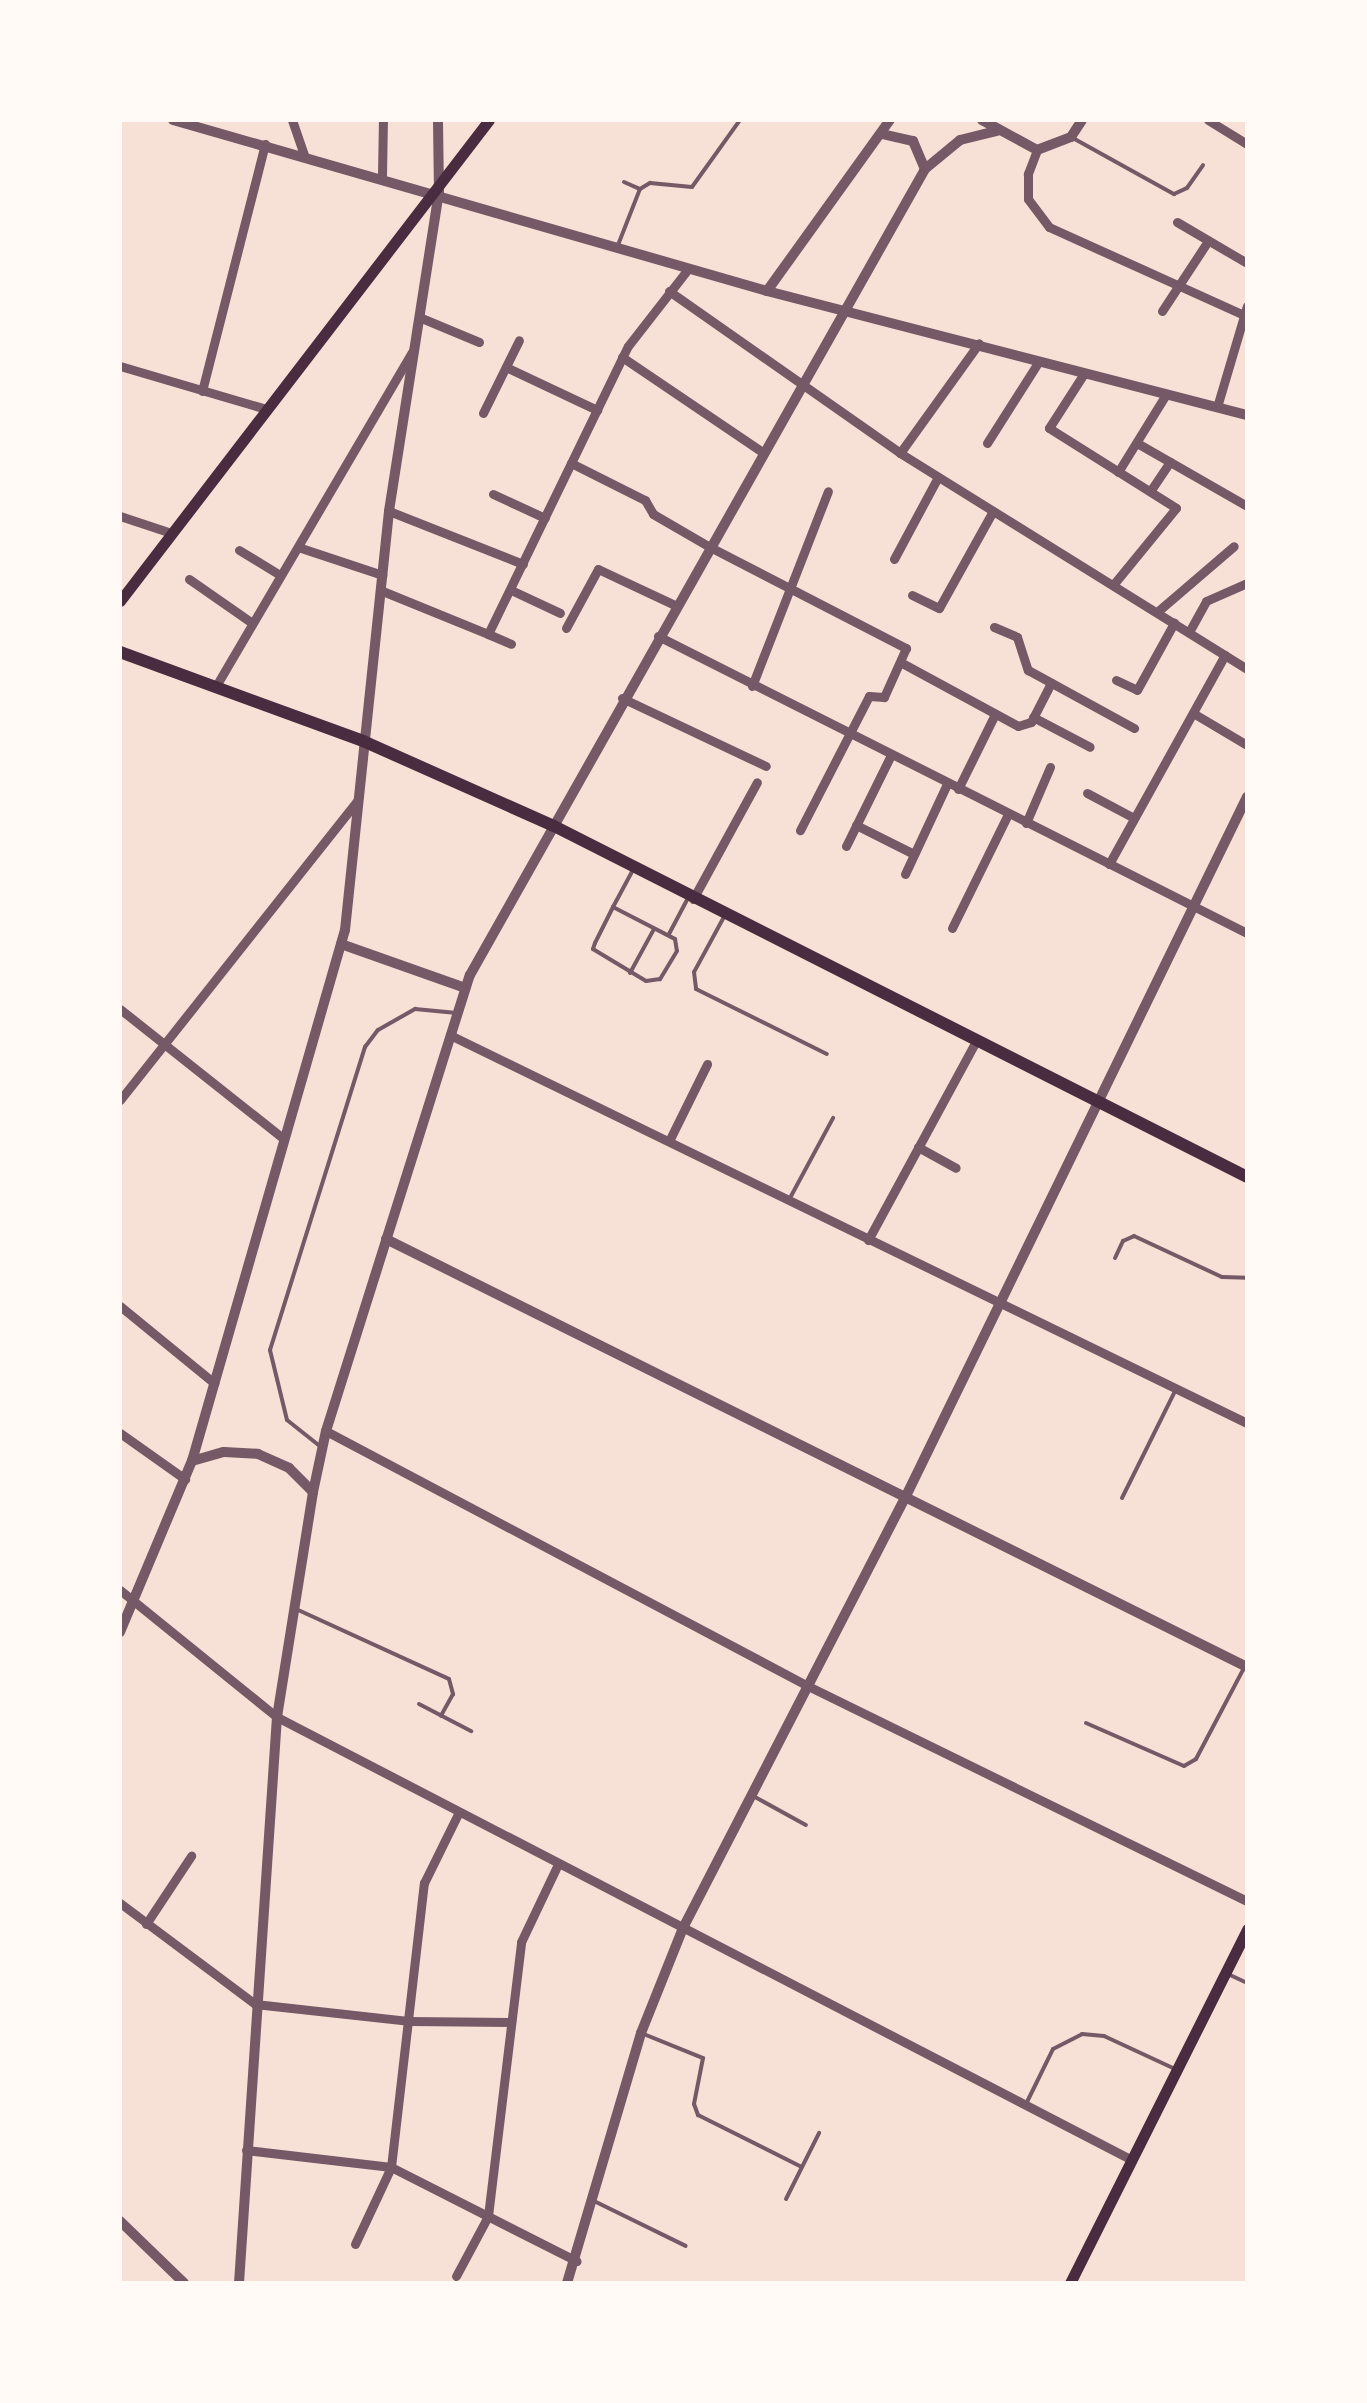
<!DOCTYPE html>
<style>
body{margin:0}
#map{position:relative;width:1367px;height:2403px;overflow:hidden;background:#f7e1d7;font-family:Bitter,serif}
div>[style]{position:absolute}
.service>*{height:4px;margin:-2px;padding:0 2px;transform-origin:2px;border-radius:2px;background:#755966}
.minor>*{height:9px;margin:-4.5px;padding:0 4.5px;transform-origin:4.5px;border-radius:4.5px;background:#755966}
.tertiary>*{height:10px;margin:-5px;padding:0 5px;transform-origin:5px;border-radius:5px;background:#755966}
.secondary>*{height:11px;margin:-5.5px;padding:0 5.5px;transform-origin:5.5px;border-radius:5.5px;background:#4a2c40}
.primary>*{height:12px;margin:-6px;padding:0 6px;transform-origin:6px;border-radius:6px;background:#4a2c40}
span{translate:-50% -50%;white-space:nowrap;text-align:center;line-height:1.15;-webkit-text-stroke:8px #fffaf5;paint-order:stroke}
.frame{position:absolute;inset:0;border:122px solid #fffaf5;pointer-events:none}
</style>
<div id="map">
<div class="service">
<i style="left:1071px;top:137px;width:118px;rotate:29deg"></i>
<i style="left:1174px;top:194px;width:14px;rotate:-25deg"></i>
<i style="left:1187px;top:188px;width:28px;rotate:-55deg"></i>
<i style="left:624px;top:182px;width:17px;rotate:24deg"></i>
<i style="left:618px;top:245px;width:60px;rotate:-68.6deg"></i>
<i style="left:640px;top:189px;width:12px;rotate:-31deg"></i>
<i style="left:650px;top:183px;width:42px;rotate:5.4deg"></i>
<i style="left:692px;top:187px;width:82px;rotate:-54.4deg"></i>
<i style="left:613px;top:907px;width:70px;rotate:27.3deg"></i>
<i style="left:675px;top:939px;width:12px;rotate:81deg"></i>
<i style="left:677px;top:951px;width:33px;rotate:121deg"></i>
<i style="left:660px;top:979px;width:14px;rotate:172deg"></i>
<i style="left:646px;top:981px;width:62px;rotate:-148.9deg"></i>
<i style="left:593px;top:949px;width:6px;rotate:-72deg"></i>
<i style="left:595px;top:943px;width:40px;rotate:-63.4deg"></i>
<i style="left:613px;top:907px;width:44px;rotate:-61.7deg"></i>
<i style="left:725px;top:915px;width:65px;rotate:118.5deg"></i>
<i style="left:694px;top:972px;width:17px;rotate:83deg"></i>
<i style="left:696px;top:989px;width:146px;rotate:26.4deg"></i>
<i style="left:669px;top:934px;width:41px;rotate:-62.2deg"></i>
<i style="left:630px;top:973px;width:50px;rotate:-61.4deg"></i>
<i style="left:790px;top:1198px;width:91px;rotate:-61.7deg"></i>
<i style="left:1115px;top:1258px;width:19px;rotate:-65deg"></i>
<i style="left:1123px;top:1241px;width:12px;rotate:-24deg"></i>
<i style="left:1134px;top:1236px;width:97px;rotate:25deg"></i>
<i style="left:1222px;top:1277px;width:25px;rotate:2deg"></i>
<i style="left:321px;top:1447px;width:43px;rotate:-141.5deg"></i>
<i style="left:287px;top:1420px;width:72px;rotate:-103.7deg"></i>
<i style="left:270px;top:1350px;width:318px;rotate:-72.6deg"></i>
<i style="left:365px;top:1047px;width:21px;rotate:-53deg"></i>
<i style="left:378px;top:1030px;width:43px;rotate:-29.6deg"></i>
<i style="left:415px;top:1009px;width:42px;rotate:5.4deg"></i>
<i style="left:1122px;top:1498px;width:119px;rotate:-63.6deg"></i>
<i style="left:296px;top:1609px;width:168px;rotate:24.6deg"></i>
<i style="left:449px;top:1679px;width:16px;rotate:75deg"></i>
<i style="left:453px;top:1694px;width:25px;rotate:119deg"></i>
<i style="left:419px;top:1704px;width:59px;rotate:27.4deg"></i>
<i style="left:1086px;top:1723px;width:107px;rotate:23.7deg"></i>
<i style="left:1184px;top:1766px;width:14px;rotate:-30deg"></i>
<i style="left:1196px;top:1759px;width:101px;rotate:-62.2deg"></i>
<i style="left:755px;top:1797px;width:58px;rotate:28.8deg"></i>
<i style="left:1230px;top:1975px;width:19px;rotate:25deg"></i>
<i style="left:641px;top:2033px;width:67px;rotate:22deg"></i>
<i style="left:703px;top:2058px;width:47px;rotate:101.1deg"></i>
<i style="left:694px;top:2104px;width:12px;rotate:70deg"></i>
<i style="left:698px;top:2115px;width:116px;rotate:26.6deg"></i>
<i style="left:1027px;top:2102px;width:59px;rotate:-63.9deg"></i>
<i style="left:1053px;top:2049px;width:33px;rotate:-27deg"></i>
<i style="left:1082px;top:2034px;width:22px;rotate:5deg"></i>
<i style="left:1104px;top:2036px;width:76px;rotate:24.9deg"></i>
<i style="left:786px;top:2199px;width:74px;rotate:-63.4deg"></i>
<i style="left:594px;top:2201px;width:102px;rotate:26.1deg"></i>
</div>
<div class="minor">
<i style="left:292px;top:120px;width:37px;rotate:71deg"></i>
<i style="left:1208px;top:120px;width:46px;rotate:31.6deg"></i>
<i style="left:1037px;top:150px;width:26px;rotate:111deg"></i>
<i style="left:1028px;top:174px;width:25px;rotate:90deg"></i>
<i style="left:1028px;top:199px;width:35px;rotate:53deg"></i>
<i style="left:1049px;top:227px;width:212px;rotate:24.3deg"></i>
<i style="left:382px;top:175px;width:55px;rotate:-89deg"></i>
<i style="left:1177px;top:222px;width:81px;rotate:30.4deg"></i>
<i style="left:669px;top:291px;width:282px;rotate:35deg"></i>
<i style="left:900px;top:453px;width:409px;rotate:31.9deg"></i>
<i style="left:1162px;top:311px;width:84px;rotate:-56.7deg"></i>
<i style="left:419px;top:317px;width:65px;rotate:22.6deg"></i>
<i style="left:622px;top:357px;width:168px;rotate:34.1deg"></i>
<i style="left:120px;top:366px;width:152px;rotate:16.4deg"></i>
<i style="left:506px;top:367px;width:101px;rotate:25.3deg"></i>
<i style="left:1083px;top:375px;width:63px;rotate:122.7deg"></i>
<i style="left:1049px;top:428px;width:150px;rotate:32.2deg"></i>
<i style="left:1176px;top:508px;width:99px;rotate:129.3deg"></i>
<i style="left:202px;top:391px;width:255px;rotate:-75.7deg"></i>
<i style="left:1217px;top:407px;width:105px;rotate:-73.5deg"></i>
<i style="left:483px;top:413px;width:81px;rotate:-63.7deg"></i>
<i style="left:987px;top:443px;width:97px;rotate:-57.6deg"></i>
<i style="left:1137px;top:443px;width:127px;rotate:29.8deg"></i>
<i style="left:900px;top:453px;width:135px;rotate:-54.3deg"></i>
<i style="left:571px;top:463px;width:83px;rotate:26.6deg"></i>
<i style="left:645px;top:500px;width:16px;rotate:60deg"></i>
<i style="left:653px;top:514px;width:64px;rotate:30.2deg"></i>
<i style="left:708px;top:546px;width:223px;rotate:27.3deg"></i>
<i style="left:906px;top:648px;width:54px;rotate:114.2deg"></i>
<i style="left:884px;top:697px;width:15px;rotate:-176deg"></i>
<i style="left:869px;top:696px;width:151px;rotate:117.2deg"></i>
<i style="left:1118px;top:472px;width:89px;rotate:-58.3deg"></i>
<i style="left:1151px;top:490px;width:34px;rotate:-56deg"></i>
<i style="left:493px;top:494px;width:57px;rotate:24.8deg"></i>
<i style="left:389px;top:511px;width:144px;rotate:21.6deg"></i>
<i style="left:120px;top:516px;width:54px;rotate:18.4deg"></i>
<i style="left:298px;top:547px;width:89px;rotate:18.4deg"></i>
<i style="left:239px;top:550px;width:48px;rotate:31.4deg"></i>
<i style="left:894px;top:559px;width:93px;rotate:-61.8deg"></i>
<i style="left:189px;top:579px;width:77px;rotate:34.9deg"></i>
<i style="left:380px;top:590px;width:117px;rotate:22.2deg"></i>
<i style="left:488px;top:634px;width:320px;rotate:-64.1deg"></i>
<i style="left:628px;top:346px;width:98px;rotate:-52.1deg"></i>
<i style="left:511px;top:590px;width:54px;rotate:25.1deg"></i>
<i style="left:912px;top:595px;width:30px;rotate:26deg"></i>
<i style="left:939px;top:608px;width:111px;rotate:-60.9deg"></i>
<i style="left:1157px;top:612px;width:101px;rotate:-40.6deg"></i>
<i style="left:994px;top:627px;width:25px;rotate:23deg"></i>
<i style="left:1017px;top:637px;width:35px;rotate:72deg"></i>
<i style="left:1028px;top:670px;width:121px;rotate:28.7deg"></i>
<i style="left:566px;top:628px;width:67px;rotate:-61.5deg"></i>
<i style="left:598px;top:569px;width:85px;rotate:25.1deg"></i>
<i style="left:1189px;top:632px;width:35px;rotate:-61deg"></i>
<i style="left:1206px;top:601px;width:45px;rotate:-23.7deg"></i>
<i style="left:488px;top:634px;width:25px;rotate:23deg"></i>
<i style="left:658px;top:636px;width:660px;rotate:26.76deg"></i>
<i style="left:902px;top:663px;width:132px;rotate:28.5deg"></i>
<i style="left:1018px;top:726px;width:14px;rotate:-17deg"></i>
<i style="left:1031px;top:722px;width:44px;rotate:-62.9deg"></i>
<i style="left:1116px;top:680px;width:23px;rotate:25deg"></i>
<i style="left:1137px;top:690px;width:77px;rotate:-61.1deg"></i>
<i style="left:216px;top:686px;width:387px;rotate:-59.6deg"></i>
<i style="left:752px;top:686px;width:209px;rotate:-68.7deg"></i>
<i style="left:622px;top:698px;width:159px;rotate:25.3deg"></i>
<i style="left:1193px;top:713px;width:63px;rotate:30.7deg"></i>
<i style="left:1033px;top:717px;width:64px;rotate:27.8deg"></i>
<i style="left:958px;top:789px;width:84px;rotate:-63.7deg"></i>
<i style="left:1087px;top:793px;width:53px;rotate:28deg"></i>
<i style="left:1026px;top:823px;width:61px;rotate:-66.8deg"></i>
<i style="left:856px;top:825px;width:65px;rotate:26.6deg"></i>
<i style="left:846px;top:846px;width:102px;rotate:-63.7deg"></i>
<i style="left:1109px;top:864px;width:239px;rotate:-61deg"></i>
<i style="left:905px;top:874px;width:99px;rotate:-65deg"></i>
<i style="left:693px;top:899px;width:133px;rotate:-61.3deg"></i>
<i style="left:952px;top:928px;width:127px;rotate:-63.8deg"></i>
<i style="left:120px;top:1009px;width:208px;rotate:38.4deg"></i>
<i style="left:450px;top:1035px;width:886px;rotate:25.96deg"></i>
<i style="left:120px;top:1100px;width:383px;rotate:-51.6deg"></i>
<i style="left:669px;top:1141px;width:86px;rotate:-63.7deg"></i>
<i style="left:918px;top:1147px;width:43px;rotate:28.9deg"></i>
<i style="left:868px;top:1240px;width:226px;rotate:-61.5deg"></i>
<i style="left:120px;top:1306px;width:122px;rotate:39.3deg"></i>
<i style="left:326px;top:1431px;width:545px;rotate:27.88deg"></i>
<i style="left:808px;top:1686px;width:489px;rotate:26.1deg"></i>
<i style="left:120px;top:1433px;width:80px;rotate:35.3deg"></i>
<i style="left:120px;top:1590px;width:202px;rotate:39deg"></i>
<i style="left:277px;top:1717px;width:963px;rotate:27.39deg"></i>
<i style="left:120px;top:1903px;width:169px;rotate:36.8deg"></i>
<i style="left:255px;top:2004px;width:154px;rotate:6.3deg"></i>
<i style="left:408px;top:2021px;width:102px;rotate:0.6deg"></i>
<i style="left:146px;top:1924px;width:82px;rotate:-56.5deg"></i>
<i style="left:246px;top:2150px;width:146px;rotate:6.7deg"></i>
<i style="left:391px;top:2167px;width:208px;rotate:26.9deg"></i>
<i style="left:355px;top:2244px;width:85px;rotate:-64.9deg"></i>
<i style="left:391px;top:2167px;width:286px;rotate:-83.4deg"></i>
<i style="left:424px;top:1883px;width:79px;rotate:-63.8deg"></i>
<i style="left:456px;top:2276px;width:68px;rotate:-61.9deg"></i>
<i style="left:488px;top:2216px;width:276px;rotate:-83.1deg"></i>
<i style="left:521px;top:1942px;width:86px;rotate:-64.6deg"></i>
</div>
<div class="tertiary">
<i style="left:173px;top:120px;width:618px;rotate:16.06deg"></i>
<i style="left:767px;top:291px;width:496px;rotate:14.5deg"></i>
<i style="left:982px;top:120px;width:63px;rotate:28.6deg"></i>
<i style="left:1037px;top:150px;width:36px;rotate:-21deg"></i>
<i style="left:1071px;top:137px;width:20px;rotate:-57deg"></i>
<i style="left:882px;top:134px;width:32px;rotate:13deg"></i>
<i style="left:913px;top:141px;width:30px;rotate:67deg"></i>
<i style="left:767px;top:291px;width:211px;rotate:-54.3deg"></i>
<i style="left:341px;top:944px;width:132px;rotate:19.5deg"></i>
<i style="left:386px;top:1239px;width:962px;rotate:26.43deg"></i>
<i style="left:192px;top:1461px;width:33px;rotate:-16deg"></i>
<i style="left:224px;top:1452px;width:34px;rotate:3deg"></i>
<i style="left:258px;top:1454px;width:34px;rotate:24deg"></i>
<i style="left:289px;top:1468px;width:34px;rotate:45deg"></i>
<i style="left:120px;top:1632px;width:186px;rotate:-67.2deg"></i>
<i style="left:192px;top:1461px;width:553px;rotate:-73.93deg"></i>
<i style="left:345px;top:930px;width:421px;rotate:-84deg"></i>
<i style="left:389px;top:511px;width:322px;rotate:-81.1deg"></i>
<i style="left:439px;top:193px;width:73px;rotate:-90.8deg"></i>
<i style="left:120px;top:2221px;width:89px;rotate:44.1deg"></i>
<i style="left:239px;top:2283px;width:567px;rotate:-86.16deg"></i>
<i style="left:277px;top:1717px;width:228px;rotate:-80.9deg"></i>
<i style="left:313px;top:1492px;width:62px;rotate:-78deg"></i>
<i style="left:326px;top:1431px;width:478px;rotate:-72.5deg"></i>
<i style="left:470px;top:975px;width:926px;rotate:-60.55deg"></i>
<i style="left:925px;top:169px;width:45px;rotate:-39.6deg"></i>
<i style="left:960px;top:140px;width:38px;rotate:-14deg"></i>
<i style="left:567px;top:2283px;width:261px;rotate:-73.5deg"></i>
<i style="left:641px;top:2033px;width:113px;rotate:-68.2deg"></i>
<i style="left:683px;top:1928px;width:486px;rotate:-62.7deg"></i>
<i style="left:906px;top:1496px;width:778px;rotate:-64deg"></i>
</div>
<div class="secondary">
<i style="left:120px;top:601px;width:606px;rotate:-52.51deg"></i>
<i style="left:1070px;top:2283px;width:396px;rotate:-63.4deg"></i>
</div>
<div class="primary">
<i style="left:120px;top:652px;width:259px;rotate:20.1deg"></i>
<i style="left:363px;top:741px;width:207px;rotate:24deg"></i>
<i style="left:552px;top:825px;width:779px;rotate:26.86deg"></i>
</div>
<div class="frame"></div>
</div>
